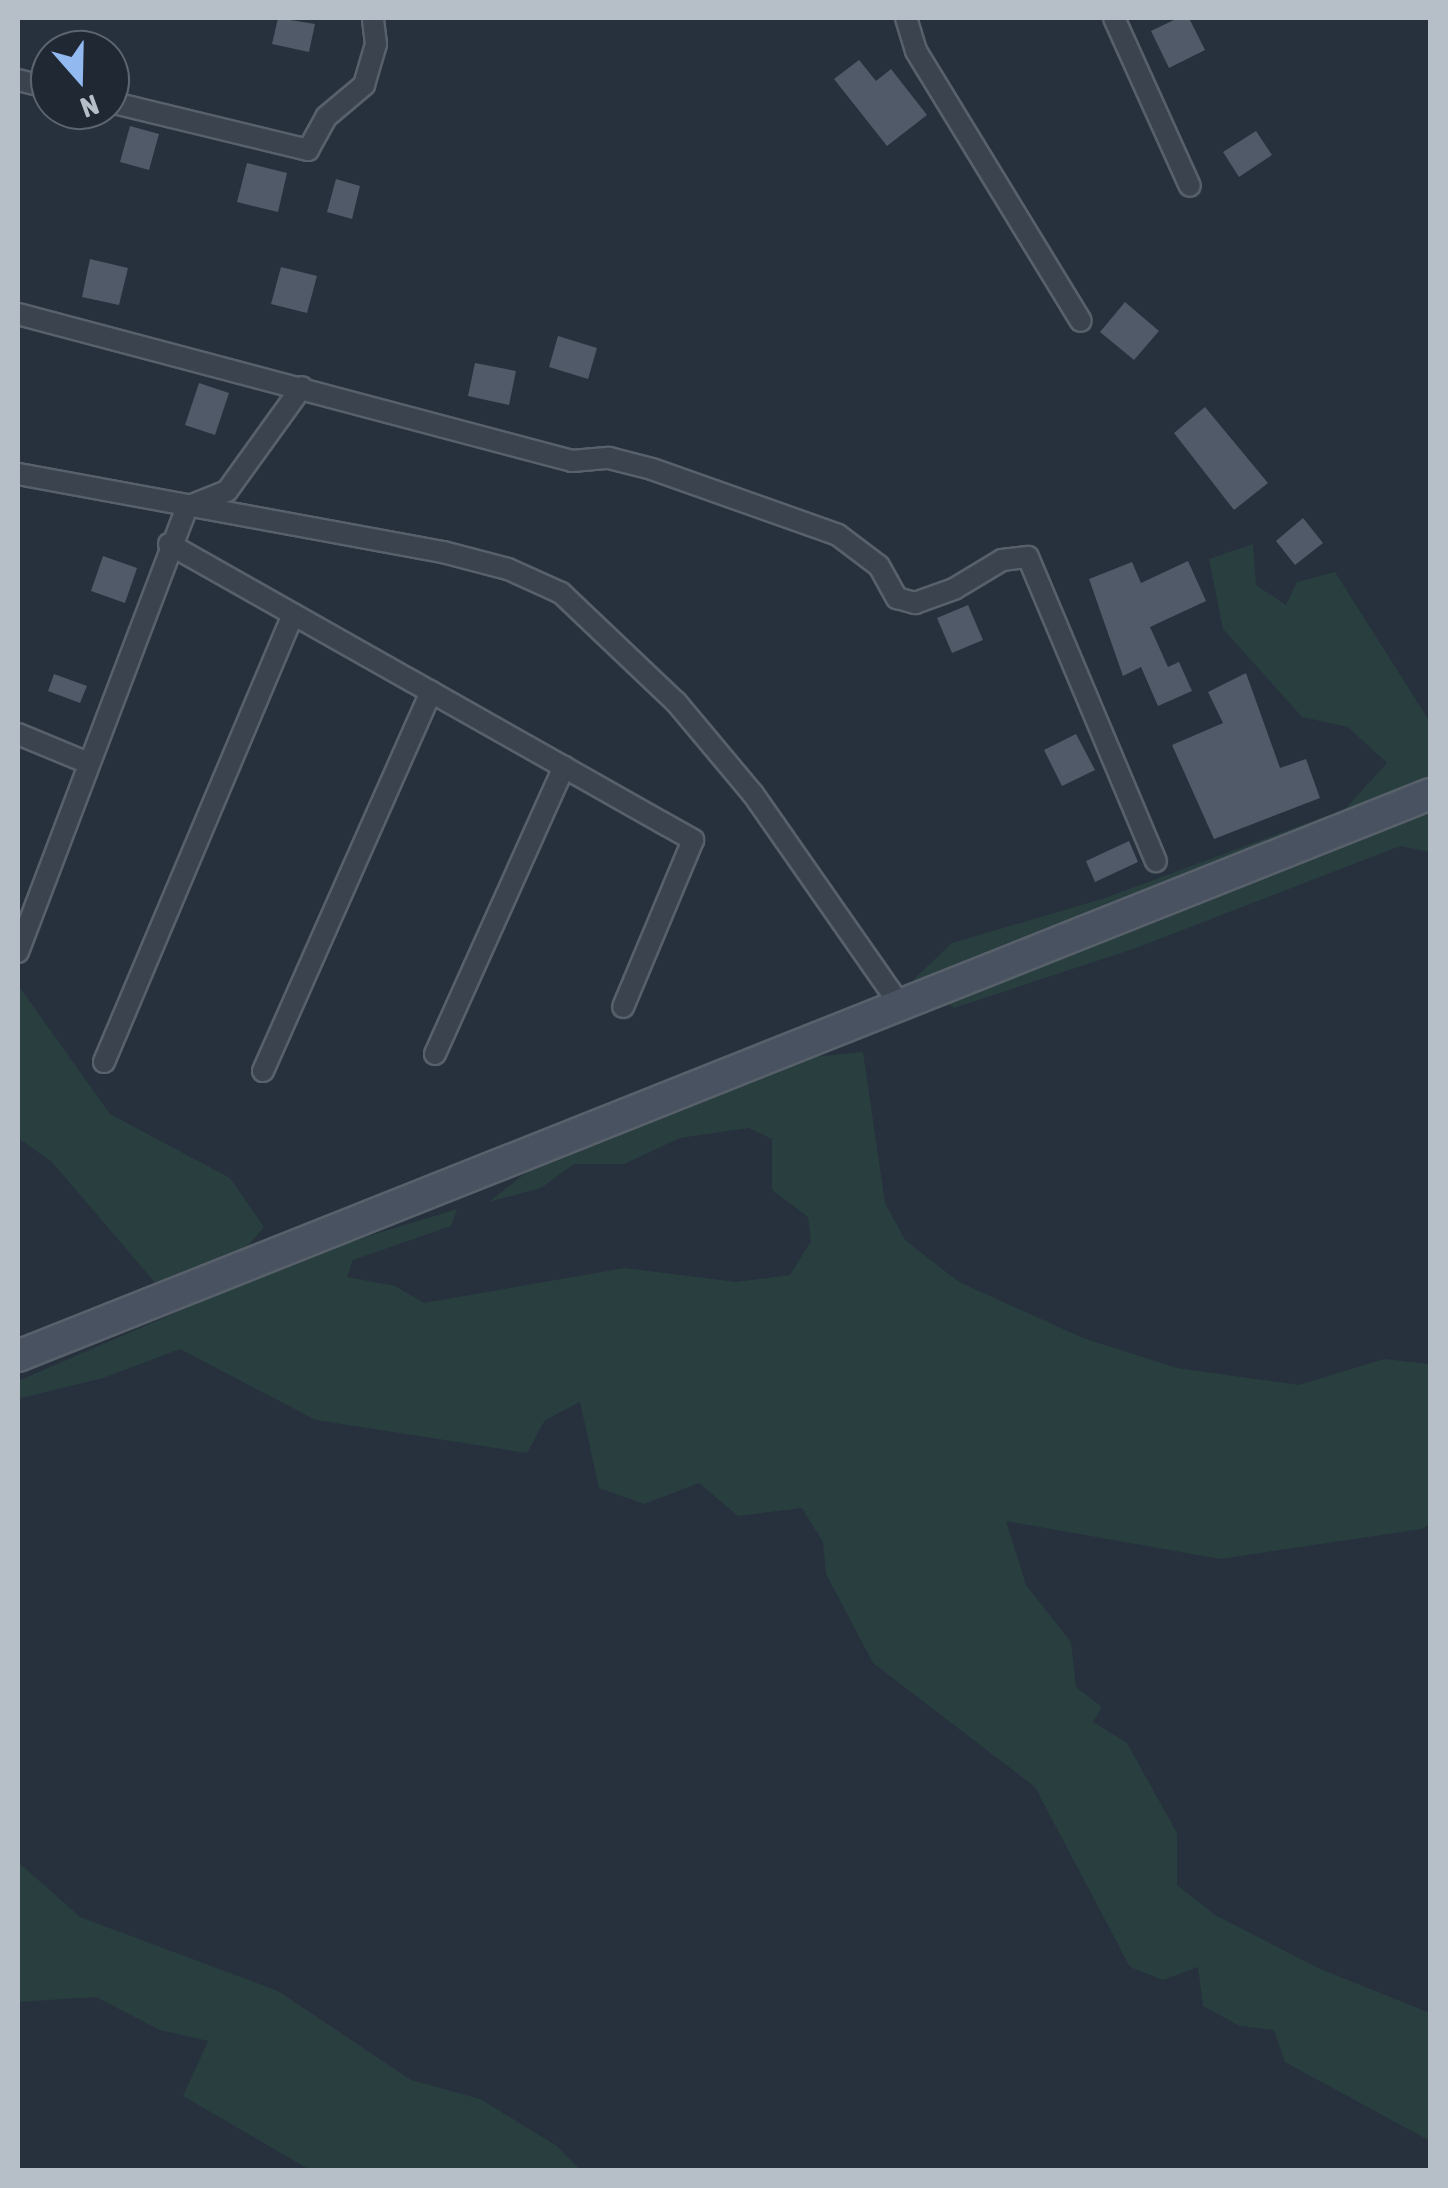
<!DOCTYPE html>
<style>
body{margin:0}
#map{position:relative;width:1448px;height:2188px;overflow:hidden;background:#26313d;font-family:"Asap Condensed",sans-serif}
div>[style]{position:absolute}
.green>*{inset:0;background:#293e3f}
.building>*{inset:0;background:#505a68}
.roads{filter:drop-shadow(2px 0 #58616b) drop-shadow(-2px 0 #58616b) drop-shadow(0 2px #58616b) drop-shadow(0 -2px #58616b)}
.street>*{height:20px;margin:-10px;padding:0 10px;transform-origin:10px;border-radius:10px;background:#3a434e}
.secondary>*{height:30px;margin:-15px;padding:0 15px;transform-origin:15px;border-radius:15px;background:#495260}
span{translate:-50% -50%;white-space:nowrap;text-align:center;line-height:1.15;-webkit-text-stroke:8px #1f2833;paint-order:stroke}
.frame{position:absolute;inset:0;border:20px solid #b6bec8;pointer-events:none}
.north{position:absolute;left:30px;top:30px;width:100px;height:100px;box-sizing:border-box;background:#1f2833;border:2px solid #5b646f;border-radius:50%;rotate:160deg;font-size:28px;font-weight:700;line-height:40px;text-align:center;color:#b6bec8}
.north::after{content:'';display:block;margin:auto;width:35px;height:45px;background:#93b9f1;clip-path:polygon(50% 0,100% 100%,50% 72%,0 100%)}
</style>
<div id="map">
<div class="green">
<i style="clip-path:polygon(1253px 544px,1256px 585px,1286px 605px,1297px 582px,1335px 572px,1430px 722px,1430px 781px,1405px 794px,1404px 823px,1430px 810px,1430px 852px,1400px 846px,1136px 948px,954px 1008px,913px 980px,952px 943px,1105px 898px,1345px 809px,1387px 763px,1348px 727px,1302px 717px,1223px 629px,1209px 559px)"></i>
<i style="clip-path:polygon(18px 985px,110px 1114px,230px 1178px,264px 1227px,237px 1259px,157px 1285px,52px 1162px,18px 1138px)"></i>
<i style="clip-path:polygon(863px 1052px,885px 1203px,905px 1240px,959px 1282px,1083px 1338px,1177px 1368px,1299px 1385px,1384px 1359px,1430px 1364px,1430px 1524px,1422px 1529px,1220px 1559px,1006px 1521px,1026px 1585px,1071px 1642px,1076px 1687px,1102px 1707px,1093px 1722px,1127px 1743px,1177px 1833px,1177px 1885px,1215px 1915px,1318px 1968px,1430px 2013px,1430px 2141px,1285px 2062px,1274px 2030px,1240px 2026px,1203px 2006px,1198px 1967px,1163px 1980px,1130px 1967px,1035px 1787px,873px 1663px,826px 1574px,823px 1542px,802px 1508px,738px 1516px,699px 1483px,644px 1504px,599px 1488px,580px 1402px,545px 1420px,527px 1453px,316px 1420px,180px 1349px,103px 1378px,18px 1399px,18px 1381px,313px 1253px,457px 1209px,451px 1226px,353px 1260px,347px 1277px,395px 1286px,424px 1303px,625px 1268px,736px 1282px,790px 1275px,811px 1241px,808px 1217px,772px 1190px,772px 1139px,749px 1128px,680px 1138px,624px 1164px,574px 1164px,541px 1188px,489px 1202px,528px 1171px,803px 1058px)"></i>
<i style="clip-path:polygon(18px 1862px,80px 1917px,278px 1991px,411px 2080px,480px 2099px,557px 2146px,580px 2170px,310px 2170px,183px 2096px,208px 2041px,160px 2030px,96px 1997px,18px 2002px)"></i>
</div>
<div class="building">
<i style="clip-path:polygon(278px 18px,315px 24px,309px 52px,272px 44px)"></i>
<i style="clip-path:polygon(1178px 18px,1189px 18px,1205px 50px,1169px 68px,1151px 31px)"></i>
<i style="clip-path:polygon(859px 60px,876px 81px,891px 69px,927px 115px,887px 146px,834px 79px)"></i>
<i style="clip-path:polygon(130px 126px,159px 134px,149px 170px,120px 162px)"></i>
<i style="clip-path:polygon(1256px 131px,1272px 155px,1239px 177px,1223px 152px)"></i>
<i style="clip-path:polygon(247px 163px,287px 173px,278px 212px,237px 202px)"></i>
<i style="clip-path:polygon(336px 179px,360px 186px,352px 219px,327px 212px)"></i>
<i style="clip-path:polygon(90px 259px,128px 268px,119px 305px,82px 297px)"></i>
<i style="clip-path:polygon(281px 267px,317px 276px,307px 313px,271px 304px)"></i>
<i style="clip-path:polygon(1125px 302px,1159px 331px,1134px 360px,1100px 332px)"></i>
<i style="clip-path:polygon(558px 336px,597px 348px,588px 379px,549px 367px)"></i>
<i style="clip-path:polygon(475px 363px,516px 371px,509px 405px,468px 396px)"></i>
<i style="clip-path:polygon(199px 383px,229px 393px,215px 435px,185px 425px)"></i>
<i style="clip-path:polygon(1205px 407px,1268px 483px,1234px 510px,1174px 433px)"></i>
<i style="clip-path:polygon(1303px 518px,1323px 543px,1295px 565px,1276px 541px)"></i>
<i style="clip-path:polygon(103px 556px,137px 568px,125px 603px,91px 591px)"></i>
<i style="clip-path:polygon(1188px 561px,1206px 601px,1150px 627px,1168px 667px,1179px 662px,1192px 691px,1158px 706px,1141px 667px,1123px 676px,1089px 579px,1132px 562px,1141px 583px)"></i>
<i style="clip-path:polygon(968px 605px,983px 640px,952px 653px,937px 618px)"></i>
<i style="clip-path:polygon(1246px 673px,1280px 768px,1306px 759px,1320px 798px,1214px 839px,1172px 745px,1223px 723px,1208px 692px)"></i>
<i style="clip-path:polygon(54px 674px,87px 686px,80px 703px,48px 691px)"></i>
<i style="clip-path:polygon(1076px 734px,1095px 770px,1062px 786px,1044px 750px)"></i>
<i style="clip-path:polygon(1129px 841px,1138px 862px,1095px 882px,1086px 861px)"></i>
</div>
<div class="roads">
<div class="street">
<i style="left:906px;top:18px;width:34px;rotate:73deg"></i>
<i style="left:916px;top:51px;width:316px;rotate:58.6deg"></i>
<i style="left:1114px;top:18px;width:184px;rotate:65.7deg"></i>
<i style="left:18px;top:80px;width:33px;rotate:14deg"></i>
<i style="left:110px;top:102px;width:204px;rotate:13.6deg"></i>
<i style="left:308px;top:150px;width:38px;rotate:-61deg"></i>
<i style="left:326px;top:117px;width:50px;rotate:-40.1deg"></i>
<i style="left:364px;top:85px;width:43px;rotate:-73.7deg"></i>
<i style="left:376px;top:44px;width:26px;rotate:-97deg"></i>
<i style="left:18px;top:314px;width:573px;rotate:14.86deg"></i>
<i style="left:572px;top:461px;width:37px;rotate:-5deg"></i>
<i style="left:609px;top:458px;width:44px;rotate:14.3deg"></i>
<i style="left:652px;top:469px;width:197px;rotate:19.5deg"></i>
<i style="left:838px;top:535px;width:51px;rotate:37.1deg"></i>
<i style="left:879px;top:566px;width:37px;rotate:61deg"></i>
<i style="left:897px;top:598px;width:19px;rotate:16deg"></i>
<i style="left:915px;top:603px;width:41px;rotate:-19.7deg"></i>
<i style="left:954px;top:589px;width:56px;rotate:-31.1deg"></i>
<i style="left:1002px;top:560px;width:26px;rotate:-7deg"></i>
<i style="left:1028px;top:557px;width:330px;rotate:67.2deg"></i>
<i style="left:18px;top:474px;width:432px;rotate:10.4deg"></i>
<i style="left:443px;top:552px;width:67px;rotate:14.7deg"></i>
<i style="left:508px;top:569px;width:58px;rotate:24.4deg"></i>
<i style="left:561px;top:593px;width:158px;rotate:43.5deg"></i>
<i style="left:676px;top:702px;width:120px;rotate:50.1deg"></i>
<i style="left:753px;top:794px;width:257px;rotate:55.1deg"></i>
<i style="left:169px;top:544px;width:602px;rotate:29.46deg"></i>
<i style="left:693px;top:840px;width:181px;rotate:112.7deg"></i>
<i style="left:18px;top:734px;width:76px;rotate:22.5deg"></i>
<i style="left:18px;top:952px;width:476px;rotate:-69.2deg"></i>
<i style="left:187px;top:507px;width:43px;rotate:-21.8deg"></i>
<i style="left:227px;top:491px;width:128px;rotate:-54.2deg"></i>
<i style="left:435px;top:1054px;width:315px;rotate:-65.8deg"></i>
<i style="left:104px;top:1062px;width:486px;rotate:-67.1deg"></i>
<i style="left:263px;top:1071px;width:415px;rotate:-66.1deg"></i>
</div>
<div class="secondary">
<i style="left:18px;top:1356px;width:1520px;rotate:-21.7deg"></i>
</div>
</div>
<div class="frame"></div>
<div class="north">N</div>
</div>
